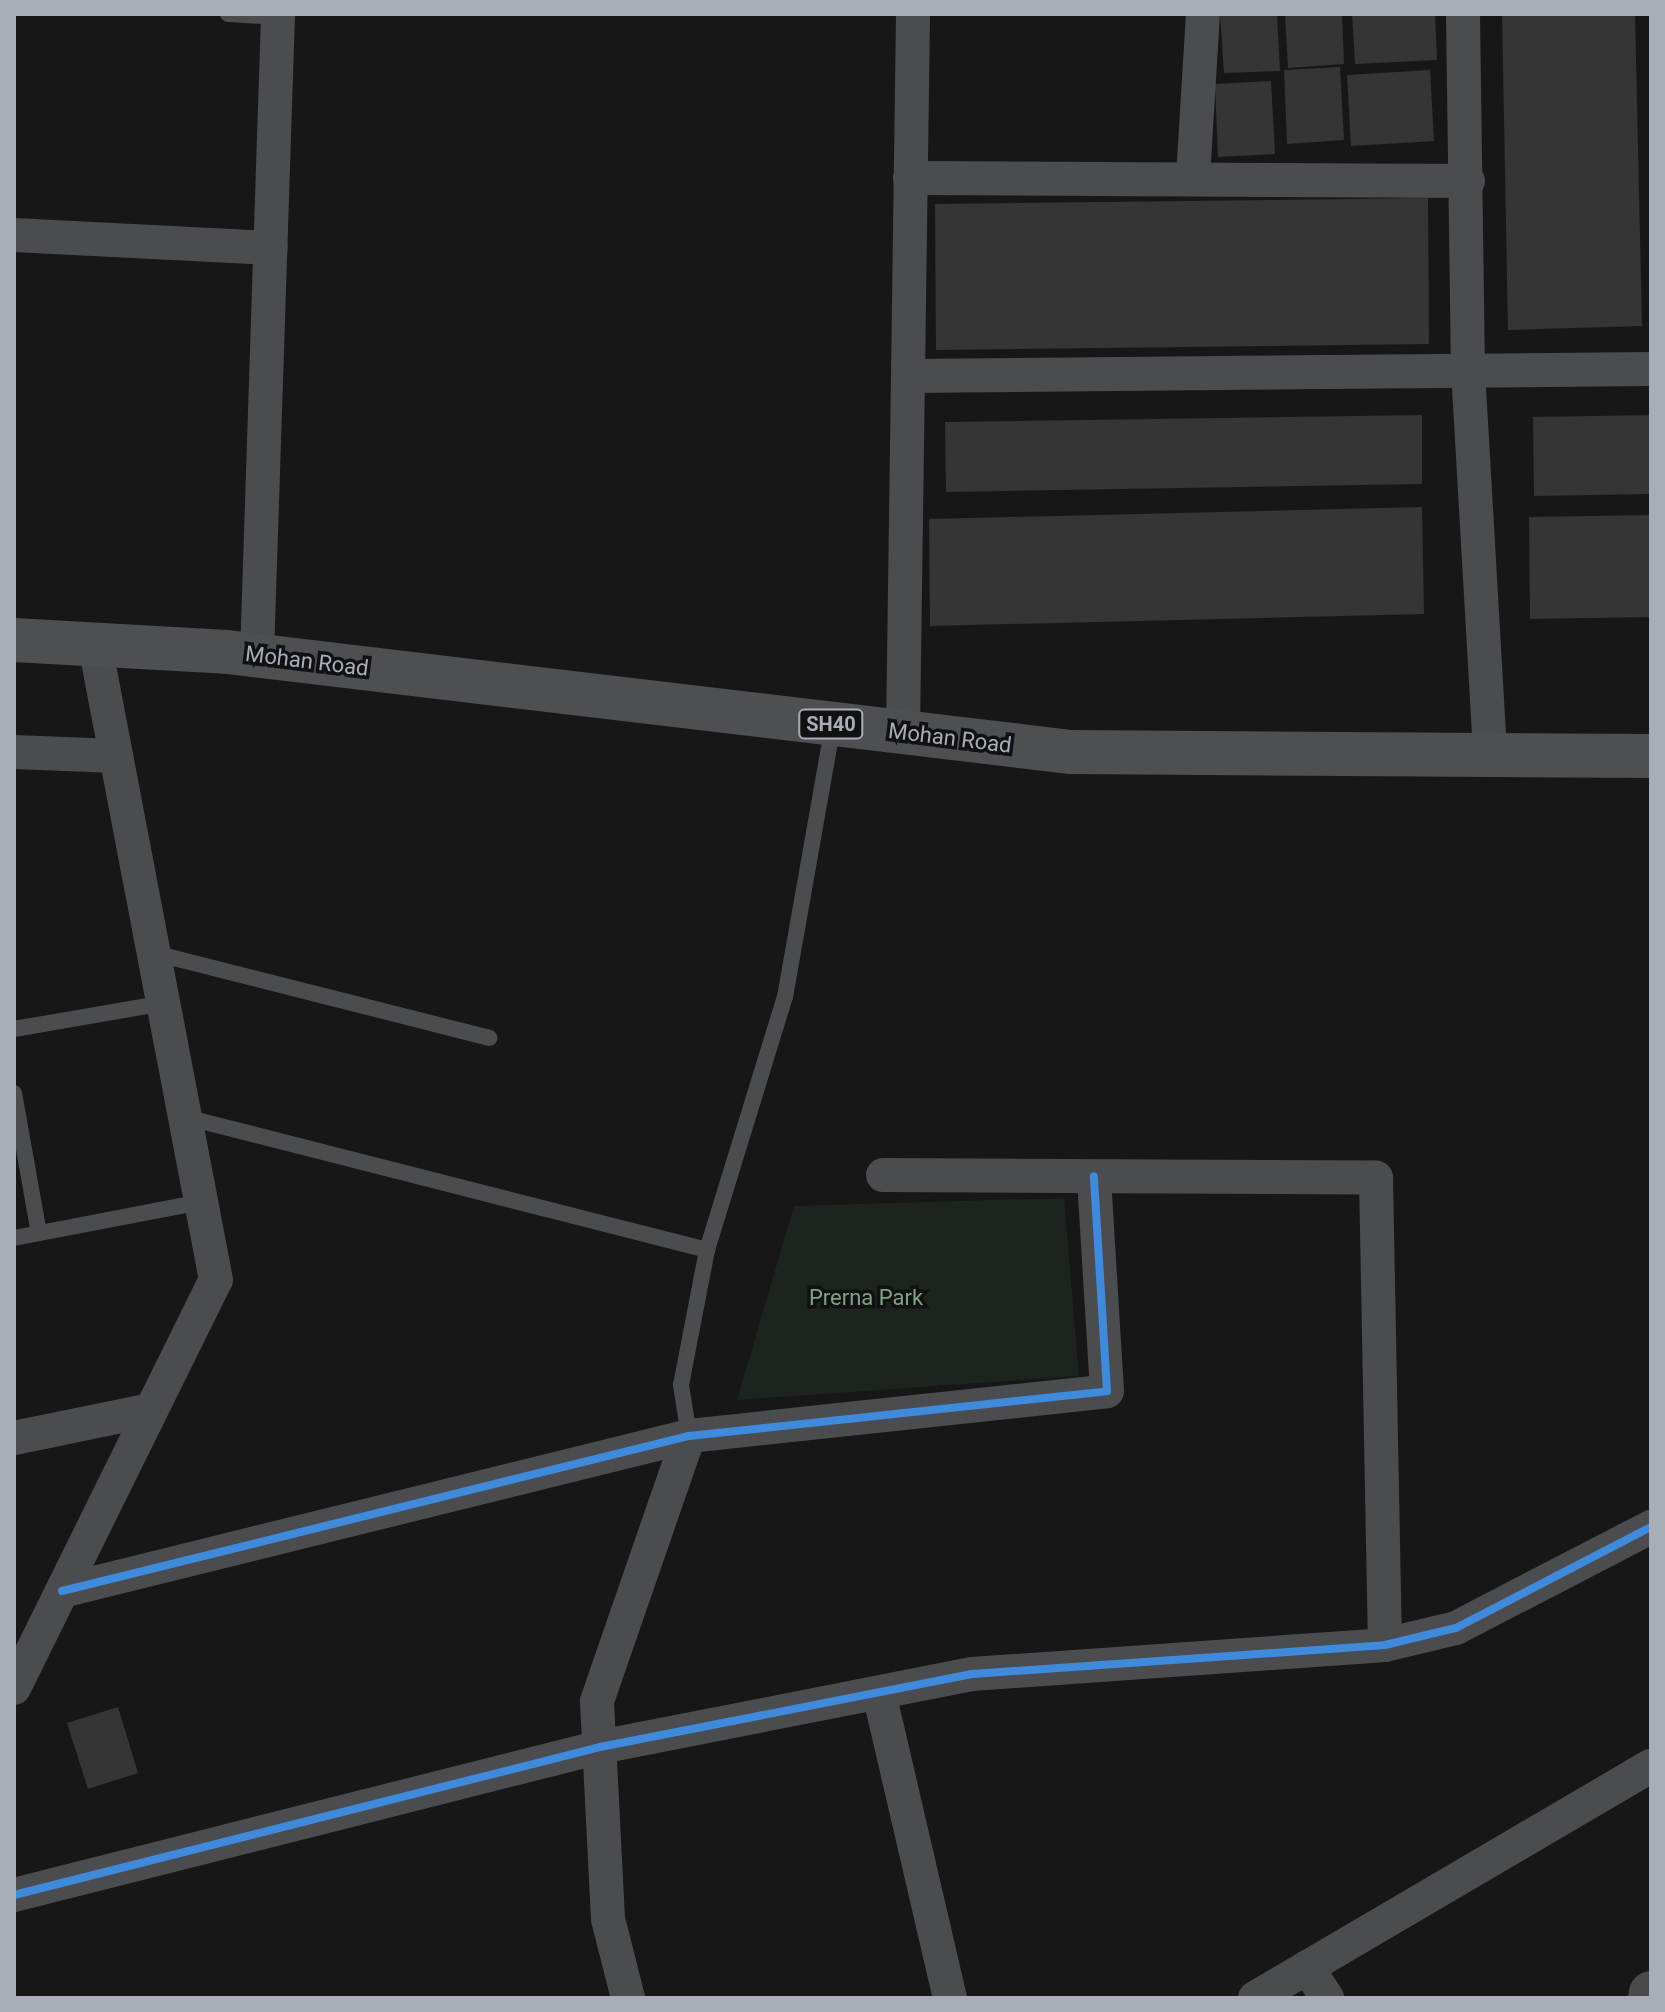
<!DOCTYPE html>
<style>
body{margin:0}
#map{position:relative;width:1665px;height:2012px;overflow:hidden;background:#171717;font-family:Roboto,sans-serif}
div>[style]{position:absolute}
.green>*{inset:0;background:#1d241e}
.building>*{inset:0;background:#353536}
.lane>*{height:16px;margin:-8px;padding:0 8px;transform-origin:8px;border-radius:8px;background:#4b4c50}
.street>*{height:34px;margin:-17px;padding:0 17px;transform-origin:17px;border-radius:17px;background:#4b4c50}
.secondary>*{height:44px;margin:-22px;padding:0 22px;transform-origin:22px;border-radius:22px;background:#4a4a4e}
.primary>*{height:44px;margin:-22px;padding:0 22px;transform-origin:22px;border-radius:22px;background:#4d4f52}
.cycleway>*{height:8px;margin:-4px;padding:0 4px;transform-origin:4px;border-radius:4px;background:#408adc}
span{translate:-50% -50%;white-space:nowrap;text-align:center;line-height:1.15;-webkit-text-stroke:7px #111113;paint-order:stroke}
.shield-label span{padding:2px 6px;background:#111113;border:2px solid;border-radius:6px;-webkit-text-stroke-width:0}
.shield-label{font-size:20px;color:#a8adb8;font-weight:700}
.street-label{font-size:22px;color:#a8adb8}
.park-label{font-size:22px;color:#7fa381}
.frame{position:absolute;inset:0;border:16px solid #a8adb8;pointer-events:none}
</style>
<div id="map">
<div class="green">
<i style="clip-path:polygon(1064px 1198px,1079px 1376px,737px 1400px,794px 1206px)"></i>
</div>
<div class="building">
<i style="clip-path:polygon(1220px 14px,1277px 14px,1280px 71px,1224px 73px)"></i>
<i style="clip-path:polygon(1285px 14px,1342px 14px,1344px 64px,1288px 68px)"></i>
<i style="clip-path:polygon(1352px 14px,1435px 14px,1437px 60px,1355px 64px)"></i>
<i style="clip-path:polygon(1502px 14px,1635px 14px,1642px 326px,1508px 330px)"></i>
<i style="clip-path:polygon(1340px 67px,1344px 140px,1287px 144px,1284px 70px)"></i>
<i style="clip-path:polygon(1430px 70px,1434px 141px,1351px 146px,1347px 75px)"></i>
<i style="clip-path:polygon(1271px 81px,1275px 154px,1218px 157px,1215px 84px)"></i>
<i style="clip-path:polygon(1428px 198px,1429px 344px,936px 350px,935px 204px)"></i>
<i style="clip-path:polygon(1422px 415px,1422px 484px,946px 492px,945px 422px)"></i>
<i style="clip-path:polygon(1651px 415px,1651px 494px,1534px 496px,1533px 417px)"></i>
<i style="clip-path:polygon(1422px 507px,1424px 614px,930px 626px,929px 519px)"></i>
<i style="clip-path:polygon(1651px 515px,1651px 617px,1530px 619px,1529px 517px)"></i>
<i style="clip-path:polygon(118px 1707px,138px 1773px,88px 1789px,67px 1723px)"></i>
</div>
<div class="lane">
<i style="left:228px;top:14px;width:50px;rotate:3.4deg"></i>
<i style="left:154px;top:953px;width:346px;rotate:14.2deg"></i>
<i style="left:14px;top:1029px;width:152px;rotate:-9.8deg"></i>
<i style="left:14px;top:1093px;width:142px;rotate:79.9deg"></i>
<i style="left:185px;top:1117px;width:539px;rotate:14.29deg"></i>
<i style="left:14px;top:1238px;width:190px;rotate:-10.9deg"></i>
<i style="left:689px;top:1436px;width:52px;rotate:-98.9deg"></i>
<i style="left:681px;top:1385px;width:137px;rotate:-79.1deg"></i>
<i style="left:707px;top:1250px;width:265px;rotate:-72.9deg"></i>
<i style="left:785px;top:997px;width:275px;rotate:-80deg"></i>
</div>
<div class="street">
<i style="left:1463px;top:14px;width:356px;rotate:89.2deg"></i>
<i style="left:1468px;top:370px;width:385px;rotate:86.7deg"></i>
<i style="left:1193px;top:177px;width:163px;rotate:-86.5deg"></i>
<i style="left:910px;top:178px;width:558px;rotate:0.31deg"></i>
<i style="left:14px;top:235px;width:257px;rotate:2.9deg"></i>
<i style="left:908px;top:376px;width:743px;rotate:-0.54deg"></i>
<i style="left:257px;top:655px;width:641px;rotate:-88.12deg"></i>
<i style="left:903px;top:732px;width:718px;rotate:-89.2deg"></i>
<i style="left:14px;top:752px;width:102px;rotate:2.2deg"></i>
<i style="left:883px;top:1175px;width:493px;rotate:0.3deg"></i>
<i style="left:1376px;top:1178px;width:467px;rotate:88.9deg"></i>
<i style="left:14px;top:1438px;width:140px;rotate:-11.6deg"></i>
<i style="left:62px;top:1591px;width:646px;rotate:-13.89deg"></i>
<i style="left:689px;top:1436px;width:420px;rotate:-6.1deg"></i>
<i style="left:1107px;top:1391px;width:215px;rotate:-93.5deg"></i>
<i style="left:14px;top:1688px;width:455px;rotate:-63.7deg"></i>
<i style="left:216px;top:1280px;width:646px;rotate:-100.79deg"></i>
<i style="left:879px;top:1693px;width:313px;rotate:76.9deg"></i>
<i style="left:14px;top:1895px;width:604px;rotate:-14.17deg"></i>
<i style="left:600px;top:1747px;width:379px;rotate:-11.1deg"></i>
<i style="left:972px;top:1674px;width:414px;rotate:-4deg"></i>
<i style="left:1385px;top:1645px;width:73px;rotate:-13.5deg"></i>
<i style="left:1456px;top:1628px;width:220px;rotate:-27.4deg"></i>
<i style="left:1307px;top:1967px;width:37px;rotate:57deg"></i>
<i style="left:628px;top:1998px;width:81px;rotate:-104.2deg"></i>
<i style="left:608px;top:1919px;width:218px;rotate:-92.9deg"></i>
<i style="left:597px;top:1701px;width:281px;rotate:-70.9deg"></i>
<i style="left:1255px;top:1998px;width:459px;rotate:-30.4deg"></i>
</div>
<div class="secondary">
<i style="left:1650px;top:1998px;width:5px;rotate:-79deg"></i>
</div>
<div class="primary">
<i style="left:14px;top:640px;width:213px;rotate:3.2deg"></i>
<i style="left:227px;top:652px;width:850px;rotate:6.76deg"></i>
<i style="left:1071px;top:752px;width:580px;rotate:0.4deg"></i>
</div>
<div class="cycleway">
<i style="left:62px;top:1591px;width:646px;rotate:-13.89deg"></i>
<i style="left:689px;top:1436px;width:420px;rotate:-6.1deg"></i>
<i style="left:1107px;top:1391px;width:215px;rotate:-93.5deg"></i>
<i style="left:14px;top:1895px;width:604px;rotate:-14.17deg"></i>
<i style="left:600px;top:1747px;width:379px;rotate:-11.1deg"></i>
<i style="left:972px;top:1674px;width:414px;rotate:-4deg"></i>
<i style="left:1385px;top:1645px;width:73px;rotate:-13.5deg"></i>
<i style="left:1456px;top:1628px;width:220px;rotate:-27.4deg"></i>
</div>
<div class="shield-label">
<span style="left:831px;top:724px">SH40</span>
</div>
<div class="street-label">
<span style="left:307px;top:661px;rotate:7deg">Mohan Road</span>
<span style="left:950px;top:738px;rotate:7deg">Mohan Road</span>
</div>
<div class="park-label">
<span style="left:866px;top:1298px">Prerna Park</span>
</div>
<div class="frame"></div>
</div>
